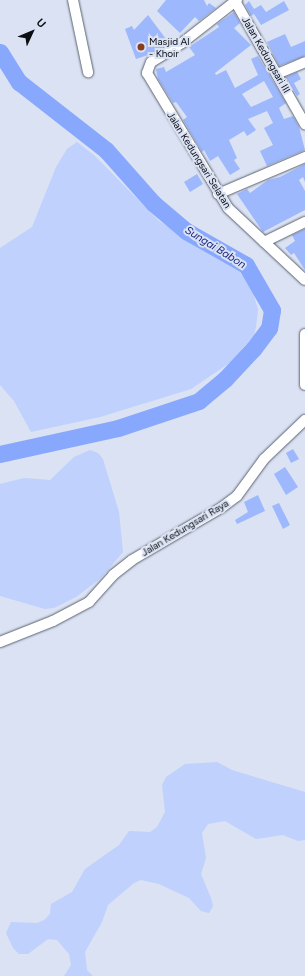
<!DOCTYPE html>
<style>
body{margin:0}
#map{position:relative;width:305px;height:976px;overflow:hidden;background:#dae2f3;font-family:Figtree,sans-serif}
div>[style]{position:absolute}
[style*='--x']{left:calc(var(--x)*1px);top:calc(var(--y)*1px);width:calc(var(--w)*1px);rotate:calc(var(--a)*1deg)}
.green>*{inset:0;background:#bfd1fc}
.river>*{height:17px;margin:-8.5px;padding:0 8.5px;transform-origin:8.5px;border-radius:8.5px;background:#88a8fd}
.building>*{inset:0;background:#9db8fc}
.roads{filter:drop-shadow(0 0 1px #5b6170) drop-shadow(0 0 1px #5b6170)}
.street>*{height:10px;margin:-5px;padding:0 5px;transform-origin:5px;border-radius:5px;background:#fff}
.dots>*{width:11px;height:11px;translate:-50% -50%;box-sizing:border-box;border:2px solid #dae2f3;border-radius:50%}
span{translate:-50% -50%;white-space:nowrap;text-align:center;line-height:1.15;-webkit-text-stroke:4px #dae2f3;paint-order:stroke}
.poi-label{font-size:10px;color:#0b0e13}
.left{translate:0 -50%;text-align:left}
.street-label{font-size:10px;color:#0b0e13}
.water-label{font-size:11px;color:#0d1c7a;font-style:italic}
.north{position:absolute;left:12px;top:12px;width:40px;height:40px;-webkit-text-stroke:3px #dae2f3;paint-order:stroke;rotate:46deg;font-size:11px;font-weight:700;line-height:16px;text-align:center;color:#0b0e13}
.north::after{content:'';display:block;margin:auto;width:14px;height:18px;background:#0b0e13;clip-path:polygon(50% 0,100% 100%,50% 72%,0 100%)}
</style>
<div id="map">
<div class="green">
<div style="clip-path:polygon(77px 142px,95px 156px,159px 221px,238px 269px,253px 293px,258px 309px,256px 327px,254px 335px,231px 362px,191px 389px,100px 417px,31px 432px,14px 401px,0 385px,0 248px,32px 227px,56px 167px,67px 149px)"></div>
<div style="clip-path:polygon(90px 450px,98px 453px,103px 459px,119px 512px,123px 552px,101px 578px,76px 597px,54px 608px,45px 609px,0 596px,0 484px,24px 478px,50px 480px,74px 457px)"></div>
<div style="clip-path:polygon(217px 762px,232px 770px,305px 792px,305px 840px,298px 841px,283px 835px,256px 839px,225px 821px,208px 824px,202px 833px,206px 858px,201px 874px,211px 898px,213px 906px,209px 913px,201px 911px,189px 898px,159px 884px,141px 880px,134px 883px,108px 905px,102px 922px,85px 952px,87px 970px,93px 976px,64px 976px,71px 965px,69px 954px,57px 940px,48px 939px,28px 954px,19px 954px,13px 948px,6px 933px,11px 922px,37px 923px,44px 920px,50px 914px,51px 904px,72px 892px,85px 869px,119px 845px,129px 831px,150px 832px,157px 827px,165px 812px,162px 785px,166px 777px,185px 764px)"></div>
</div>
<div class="river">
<div style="--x:0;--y:52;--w:36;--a:58"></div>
<div style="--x:19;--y:82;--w:110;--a:38"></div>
<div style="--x:106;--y:150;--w:71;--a:48.4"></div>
<div style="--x:153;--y:203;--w:43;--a:40.3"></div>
<div style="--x:186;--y:231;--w:69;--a:29.5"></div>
<div style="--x:246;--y:265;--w:52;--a:60"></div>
<div style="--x:272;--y:310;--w:18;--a:99"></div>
<div style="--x:269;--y:328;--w:26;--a:127"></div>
<div style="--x:253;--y:349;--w:41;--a:133"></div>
<div style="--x:225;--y:379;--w:34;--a:140"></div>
<div style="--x:199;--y:401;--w:85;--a:161.6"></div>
<div style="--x:118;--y:428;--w:121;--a:167.6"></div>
</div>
<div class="building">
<div style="clip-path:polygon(166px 0,204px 0,207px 6px,209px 3px,216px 8px,199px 21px,195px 17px,180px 33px,157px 11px)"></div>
<div style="clip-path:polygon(249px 1px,254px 9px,261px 5px,266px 12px,284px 1px,289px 10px,261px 25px,254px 14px,251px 16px,245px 5px)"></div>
<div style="clip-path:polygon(evenodd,234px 12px,240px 23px,234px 28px,251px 45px,215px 73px,216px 75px,226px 70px,235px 88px,258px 75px,251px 59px,258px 56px,286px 103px,279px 108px,284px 119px,293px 116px,299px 127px,305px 150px,267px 166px,260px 151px,273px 145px,264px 128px,273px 123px,267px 111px,248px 119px,256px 130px,247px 136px,244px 131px,229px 140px,237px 158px,234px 160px,240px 169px,230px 175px,218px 156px,210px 161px,204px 150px,202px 152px,183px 120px,187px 117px,176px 102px,173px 103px,158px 79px,156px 69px,164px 67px,166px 72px,195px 55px,189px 47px,219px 27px,217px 24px,234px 12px,264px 81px,273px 97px,251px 107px,242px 94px,264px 81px)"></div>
<div style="clip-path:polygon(148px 15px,169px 43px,151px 54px,136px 59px,125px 29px,132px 26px,134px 30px)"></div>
<div style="clip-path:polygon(285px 34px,291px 47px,305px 41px,305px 56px,279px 66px,267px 42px)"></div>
<div style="clip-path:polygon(297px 72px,301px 79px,294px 83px,300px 94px,297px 96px,286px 77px)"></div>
<div style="clip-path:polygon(305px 164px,305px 182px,303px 177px,299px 180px,305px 191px,305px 210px,263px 232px,237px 194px,247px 189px,250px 193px,268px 180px,280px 177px)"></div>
<div style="clip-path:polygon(197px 174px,203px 184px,190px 192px,184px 182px)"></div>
<div style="clip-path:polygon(305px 229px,305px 270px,294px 253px,291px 255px,285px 248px,295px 241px,292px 235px)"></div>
<div style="clip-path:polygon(293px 449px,299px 459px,291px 463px,286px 453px)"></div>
<div style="clip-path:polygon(285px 467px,298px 487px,286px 495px,274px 474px)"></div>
<div style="clip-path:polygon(258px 495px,265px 511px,237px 524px,235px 520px,248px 512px,244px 502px)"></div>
<div style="clip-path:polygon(279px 503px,290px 525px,283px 529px,272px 506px)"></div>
</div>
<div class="roads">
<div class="street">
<div style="--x:73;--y:0;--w:74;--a:78.2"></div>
<div style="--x:237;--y:0;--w:70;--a:142"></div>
<div style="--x:182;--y:43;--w:36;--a:148"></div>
<div style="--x:151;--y:62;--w:12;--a:110"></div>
<div style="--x:147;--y:73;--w:157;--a:59"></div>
<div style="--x:228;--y:208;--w:105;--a:43.1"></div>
<div style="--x:235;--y:1;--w:142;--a:60.4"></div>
<div style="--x:277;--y:74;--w:30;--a:-23"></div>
<div style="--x:218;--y:194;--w:95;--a:-23"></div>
<div style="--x:264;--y:242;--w:46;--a:-26"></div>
<div style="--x:305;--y:334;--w:51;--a:90"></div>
<div style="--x:0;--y:642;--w:57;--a:-21.6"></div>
<div style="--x:53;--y:621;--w:41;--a:-27.8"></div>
<div style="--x:89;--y:602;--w:36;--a:-48"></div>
<div style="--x:113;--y:575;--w:24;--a:-38"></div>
<div style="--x:132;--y:560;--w:103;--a:-30.3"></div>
<div style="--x:221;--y:508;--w:20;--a:-37"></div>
<div style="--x:237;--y:496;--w:46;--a:-53.9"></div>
<div style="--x:264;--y:459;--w:57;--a:-43.6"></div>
</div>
</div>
<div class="dots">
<div style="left:141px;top:47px;background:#863d22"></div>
</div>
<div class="poi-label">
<span class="left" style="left:149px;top:47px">Masjid Al<br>- Khoir</span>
</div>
<div class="street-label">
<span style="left:266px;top:55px;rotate:60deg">Jalan Kedungsari III</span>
<span style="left:199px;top:160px;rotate:58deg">Jalan Kedungsari Selatan</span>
<span style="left:185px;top:528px;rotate:-31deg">Jalan Kedungsari Raya</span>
</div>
<div class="water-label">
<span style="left:215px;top:248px;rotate:32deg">Sungai Babon</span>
</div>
<div class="north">U</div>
</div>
